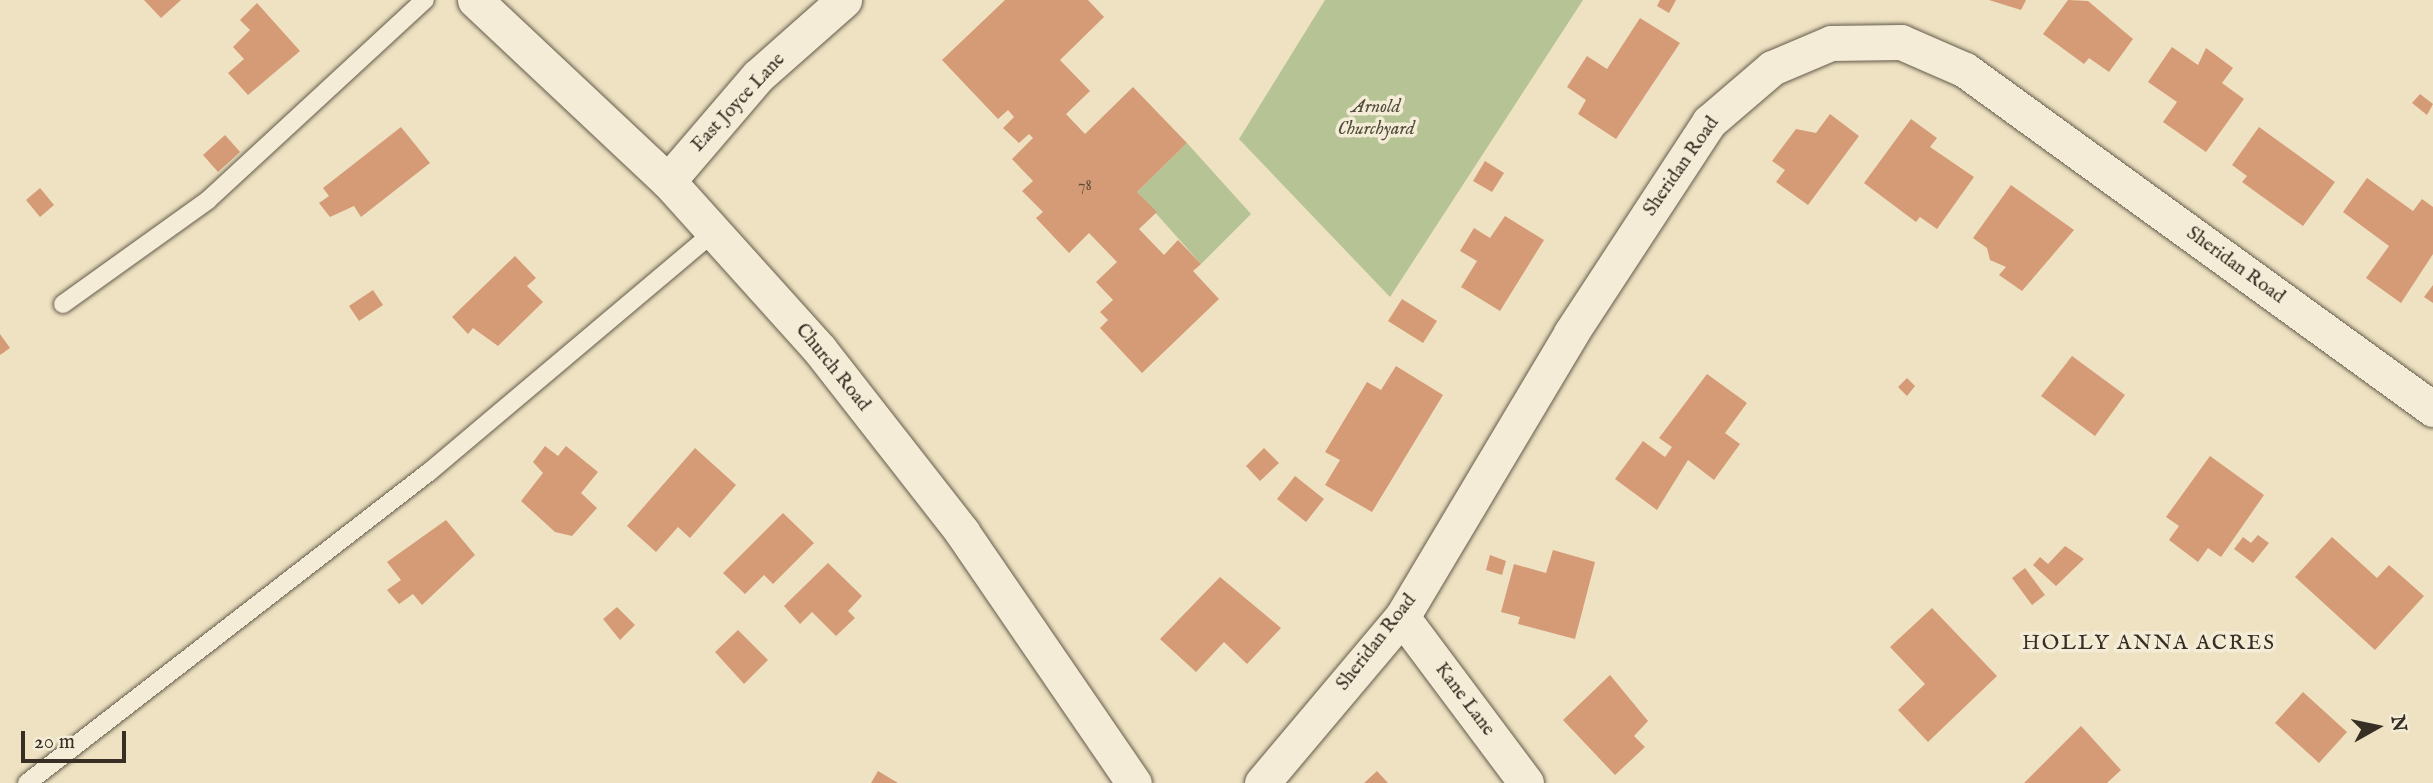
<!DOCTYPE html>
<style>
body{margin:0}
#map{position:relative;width:2433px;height:783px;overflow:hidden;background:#eee2c2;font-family:"IM FELL English",serif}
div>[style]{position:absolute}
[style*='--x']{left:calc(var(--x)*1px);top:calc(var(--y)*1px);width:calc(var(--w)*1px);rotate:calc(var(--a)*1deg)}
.green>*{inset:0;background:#b6c495}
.building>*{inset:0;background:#d59b76}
.roads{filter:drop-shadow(0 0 2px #655c4b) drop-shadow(0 0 2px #655c4b)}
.service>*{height:18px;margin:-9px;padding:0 9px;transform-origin:9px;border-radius:9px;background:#f4ecd7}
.minor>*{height:35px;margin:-17.5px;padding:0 17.5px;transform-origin:17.5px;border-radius:17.5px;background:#f4ecd7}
span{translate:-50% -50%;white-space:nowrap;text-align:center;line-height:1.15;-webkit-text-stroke:7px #f4ecd7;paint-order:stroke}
.number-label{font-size:16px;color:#5e4a38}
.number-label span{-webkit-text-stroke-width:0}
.street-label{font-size:19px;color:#372f23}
.park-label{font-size:19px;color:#504d3a;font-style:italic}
.neighbourhood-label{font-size:21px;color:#372f23;letter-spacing:2px}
.north{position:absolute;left:2342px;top:692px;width:70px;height:70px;-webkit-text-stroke:5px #f4ecd7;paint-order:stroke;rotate:81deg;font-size:19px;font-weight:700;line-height:28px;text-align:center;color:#372f23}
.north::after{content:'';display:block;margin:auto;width:24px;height:32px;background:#372f23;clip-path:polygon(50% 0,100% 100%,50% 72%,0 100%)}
.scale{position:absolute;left:21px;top:731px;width:105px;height:32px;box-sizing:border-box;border:4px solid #372f23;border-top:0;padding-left:9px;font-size:21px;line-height:24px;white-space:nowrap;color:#372f23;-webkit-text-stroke:5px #f4ecd7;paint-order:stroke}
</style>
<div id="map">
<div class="green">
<div style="clip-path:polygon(1325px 0,1583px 0,1390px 297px,1239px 139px)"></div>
<div style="clip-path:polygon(1187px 143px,1251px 214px,1201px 264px,1137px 192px)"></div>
</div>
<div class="building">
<div style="clip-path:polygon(144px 0,181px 0,161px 18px)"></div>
<div style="clip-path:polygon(1005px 0,1088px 0,1104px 17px,1060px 60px,1090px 91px,1066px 114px,1085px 134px,1133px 87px,1187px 143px,1137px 192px,1157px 212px,1139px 229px,1164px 255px,1178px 240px,1201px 264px,1193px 271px,1219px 299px,1142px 373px,1100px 328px,1108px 320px,1100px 312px,1113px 300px,1096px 282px,1117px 262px,1089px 233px,1069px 253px,1036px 218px,1043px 212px,1022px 191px,1033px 181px,1012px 159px,1033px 138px,1029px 134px,1019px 143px,1003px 128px,1014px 117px,1008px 110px,998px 119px,942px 60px)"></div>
<div style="clip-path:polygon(1660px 0,1676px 0,1669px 13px,1657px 6px)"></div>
<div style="clip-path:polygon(1989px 0,2026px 0,2021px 10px)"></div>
<div style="clip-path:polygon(2068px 0,2088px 1px,2133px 39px,2109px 72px,2089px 58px,2084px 64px,2043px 34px)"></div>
<div style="clip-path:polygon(257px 3px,300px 51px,248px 95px,228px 73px,244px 59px,233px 47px,250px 30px,240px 20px)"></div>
<div style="clip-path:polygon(1640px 18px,1680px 43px,1616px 139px,1578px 114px,1586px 100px,1567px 87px,1587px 56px,1607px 69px)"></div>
<div style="clip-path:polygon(2172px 47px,2198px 65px,2206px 48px,2233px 68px,2222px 83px,2244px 99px,2206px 152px,2163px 122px,2177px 102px,2148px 82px)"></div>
<div style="clip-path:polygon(2420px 94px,2433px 104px,2427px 115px,2412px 103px)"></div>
<div style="clip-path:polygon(1830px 114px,1859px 136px,1808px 205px,1776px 182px,1785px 170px,1772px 161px,1796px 129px,1816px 133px)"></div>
<div style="clip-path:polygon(1911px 119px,1937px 138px,1930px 147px,1974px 177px,1937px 229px,1920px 217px,1916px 222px,1864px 183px)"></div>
<div style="clip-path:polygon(401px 127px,430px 163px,361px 217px,354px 206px,330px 217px,319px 203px,329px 196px,323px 188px)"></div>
<div style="clip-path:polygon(2259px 127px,2335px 182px,2303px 226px,2242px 182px,2247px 176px,2232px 165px)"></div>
<div style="clip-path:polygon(225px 135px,240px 152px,218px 172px,203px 155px)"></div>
<div style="clip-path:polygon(1485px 161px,1504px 173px,1492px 192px,1473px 181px)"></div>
<div style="clip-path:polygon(2367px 178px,2413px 211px,2422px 199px,2433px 207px,2433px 254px,2401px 303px,2366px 278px,2389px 246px,2343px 212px)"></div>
<div style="clip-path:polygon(2011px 185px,2074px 230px,2022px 291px,1999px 275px,2006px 267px,1990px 260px,1987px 248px,1973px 238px)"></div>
<div style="clip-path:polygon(40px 188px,54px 205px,40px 217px,26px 200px)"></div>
<div style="clip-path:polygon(1505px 216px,1544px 240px,1500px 311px,1461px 287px,1477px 261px,1460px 251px,1474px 228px,1490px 238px)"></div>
<div style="clip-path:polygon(515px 256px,536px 278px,527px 286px,543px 302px,498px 346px,473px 328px,468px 334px,452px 317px)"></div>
<div style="clip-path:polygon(2433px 285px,2433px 303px,2424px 297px)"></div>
<div style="clip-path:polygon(373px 290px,383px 305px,359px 321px,349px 306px)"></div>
<div style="clip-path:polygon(1402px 299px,1437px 321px,1423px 343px,1388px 321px)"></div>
<div style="clip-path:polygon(0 334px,10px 348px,0 355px)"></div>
<div style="clip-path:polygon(2072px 356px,2125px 395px,2095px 436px,2041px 396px)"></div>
<div style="clip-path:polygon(1396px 366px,1443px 395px,1372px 512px,1325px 485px,1340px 460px,1325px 452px,1367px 382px,1381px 390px)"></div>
<div style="clip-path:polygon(1707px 374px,1747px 403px,1725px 433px,1740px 444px,1714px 480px,1688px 460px,1657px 510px,1615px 479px,1643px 441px,1665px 457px,1672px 447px,1659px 438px)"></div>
<div style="clip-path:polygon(1907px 378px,1915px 386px,1907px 396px,1898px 387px)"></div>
<div style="clip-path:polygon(545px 446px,558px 456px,566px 446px,598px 472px,581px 493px,597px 508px,572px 536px,555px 532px,521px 501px,543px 473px,533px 462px)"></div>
<div style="clip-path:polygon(695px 448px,736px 485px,690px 538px,678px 527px,656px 552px,627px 526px)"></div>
<div style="clip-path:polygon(1264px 448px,1279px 463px,1260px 481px,1246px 466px)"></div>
<div style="clip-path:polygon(2210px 456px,2264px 495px,2221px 557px,2208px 548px,2198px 562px,2169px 540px,2179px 526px,2166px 517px)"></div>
<div style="clip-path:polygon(1295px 476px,1324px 499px,1306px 522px,1277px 499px)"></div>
<div style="clip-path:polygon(783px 513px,814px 543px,773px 584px,764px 575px,745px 594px,723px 573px)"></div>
<div style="clip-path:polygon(446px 520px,475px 555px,422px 605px,413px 594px,399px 604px,387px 590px,401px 580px,387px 562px)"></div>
<div style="clip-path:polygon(2258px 535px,2269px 543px,2253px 563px,2234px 549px,2243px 537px,2251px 543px)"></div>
<div style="clip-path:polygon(2332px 537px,2377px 578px,2389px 565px,2424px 596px,2375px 650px,2295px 577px)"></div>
<div style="clip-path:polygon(2065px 546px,2084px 559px,2056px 586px,2033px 565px,2040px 557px,2048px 564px)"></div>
<div style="clip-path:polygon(1553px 550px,1595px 562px,1575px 639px,1518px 624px,1520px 617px,1501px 612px,1514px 564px,1546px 573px)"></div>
<div style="clip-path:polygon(1490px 555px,1506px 561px,1502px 575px,1486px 570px)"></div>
<div style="clip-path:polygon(828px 563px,862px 596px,848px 611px,855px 618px,836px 636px,812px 612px,800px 624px,784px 606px)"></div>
<div style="clip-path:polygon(2025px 568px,2045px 595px,2032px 605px,2012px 578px)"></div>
<div style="clip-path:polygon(1220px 577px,1281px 628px,1247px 664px,1224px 642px,1196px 672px,1160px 639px)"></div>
<div style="clip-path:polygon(617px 607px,635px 625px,620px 640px,603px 619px)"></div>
<div style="clip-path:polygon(1932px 608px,1997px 676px,1928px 742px,1898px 710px,1925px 684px,1890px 647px)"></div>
<div style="clip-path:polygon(738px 630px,768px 660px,744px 684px,715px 652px)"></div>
<div style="clip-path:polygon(1610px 675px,1648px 721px,1634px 736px,1645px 747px,1615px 775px,1563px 720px)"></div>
<div style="clip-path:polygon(2303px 692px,2347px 732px,2319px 763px,2275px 723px)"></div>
<div style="clip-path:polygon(2081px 726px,2121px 770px,2107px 783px,2024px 783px)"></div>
<div style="clip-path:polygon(878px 771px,898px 783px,871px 783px)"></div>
<div style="clip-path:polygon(1377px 771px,1388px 783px,1364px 783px)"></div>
</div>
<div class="roads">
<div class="service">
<div style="--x:63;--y:304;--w:178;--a:-35.6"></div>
<div style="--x:208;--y:200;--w:295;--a:-42.7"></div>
<div style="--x:27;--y:783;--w:508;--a:-37.73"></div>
<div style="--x:429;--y:472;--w:373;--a:-40.1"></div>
</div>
<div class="minor">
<div style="--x:475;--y:0;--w:265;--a:43.2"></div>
<div style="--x:668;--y:181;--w:227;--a:48"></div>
<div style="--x:820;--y:350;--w:231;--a:52"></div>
<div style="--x:962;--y:532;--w:304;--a:55.6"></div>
<div style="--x:668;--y:181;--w:138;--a:-49.4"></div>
<div style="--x:758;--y:76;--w:115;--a:-41.5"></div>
<div style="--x:1402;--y:617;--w:207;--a:53.2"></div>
<div style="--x:1262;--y:783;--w:217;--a:-49.9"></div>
<div style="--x:1402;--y:617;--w:330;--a:-59.2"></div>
<div style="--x:1571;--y:333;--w:252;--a:-56.8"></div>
<div style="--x:1709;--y:122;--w:83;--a:-40.6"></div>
<div style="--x:1772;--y:68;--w:64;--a:-23"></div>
<div style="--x:1831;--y:43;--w:70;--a:-0.8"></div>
<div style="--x:1901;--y:42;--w:70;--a:23.6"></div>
<div style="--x:1965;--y:70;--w:578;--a:35.92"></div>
</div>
</div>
<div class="number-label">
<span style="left:1085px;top:186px">78</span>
</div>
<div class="street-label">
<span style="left:739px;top:103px;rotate:-47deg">East Joyce Lane</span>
<span style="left:1682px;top:167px;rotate:-55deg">Sheridan Road</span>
<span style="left:2235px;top:266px;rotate:36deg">Sheridan Road</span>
<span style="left:832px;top:368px;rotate:51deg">Church Road</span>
<span style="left:1377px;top:643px;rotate:-52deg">Sheridan Road</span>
<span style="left:1464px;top:700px;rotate:53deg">Kane Lane</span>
</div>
<div class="park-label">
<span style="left:1376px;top:119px">Arnold<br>Churchyard</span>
</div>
<div class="neighbourhood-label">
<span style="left:2149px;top:644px">HOLLY ANNA ACRES</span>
</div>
<div class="north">N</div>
<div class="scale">20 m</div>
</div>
